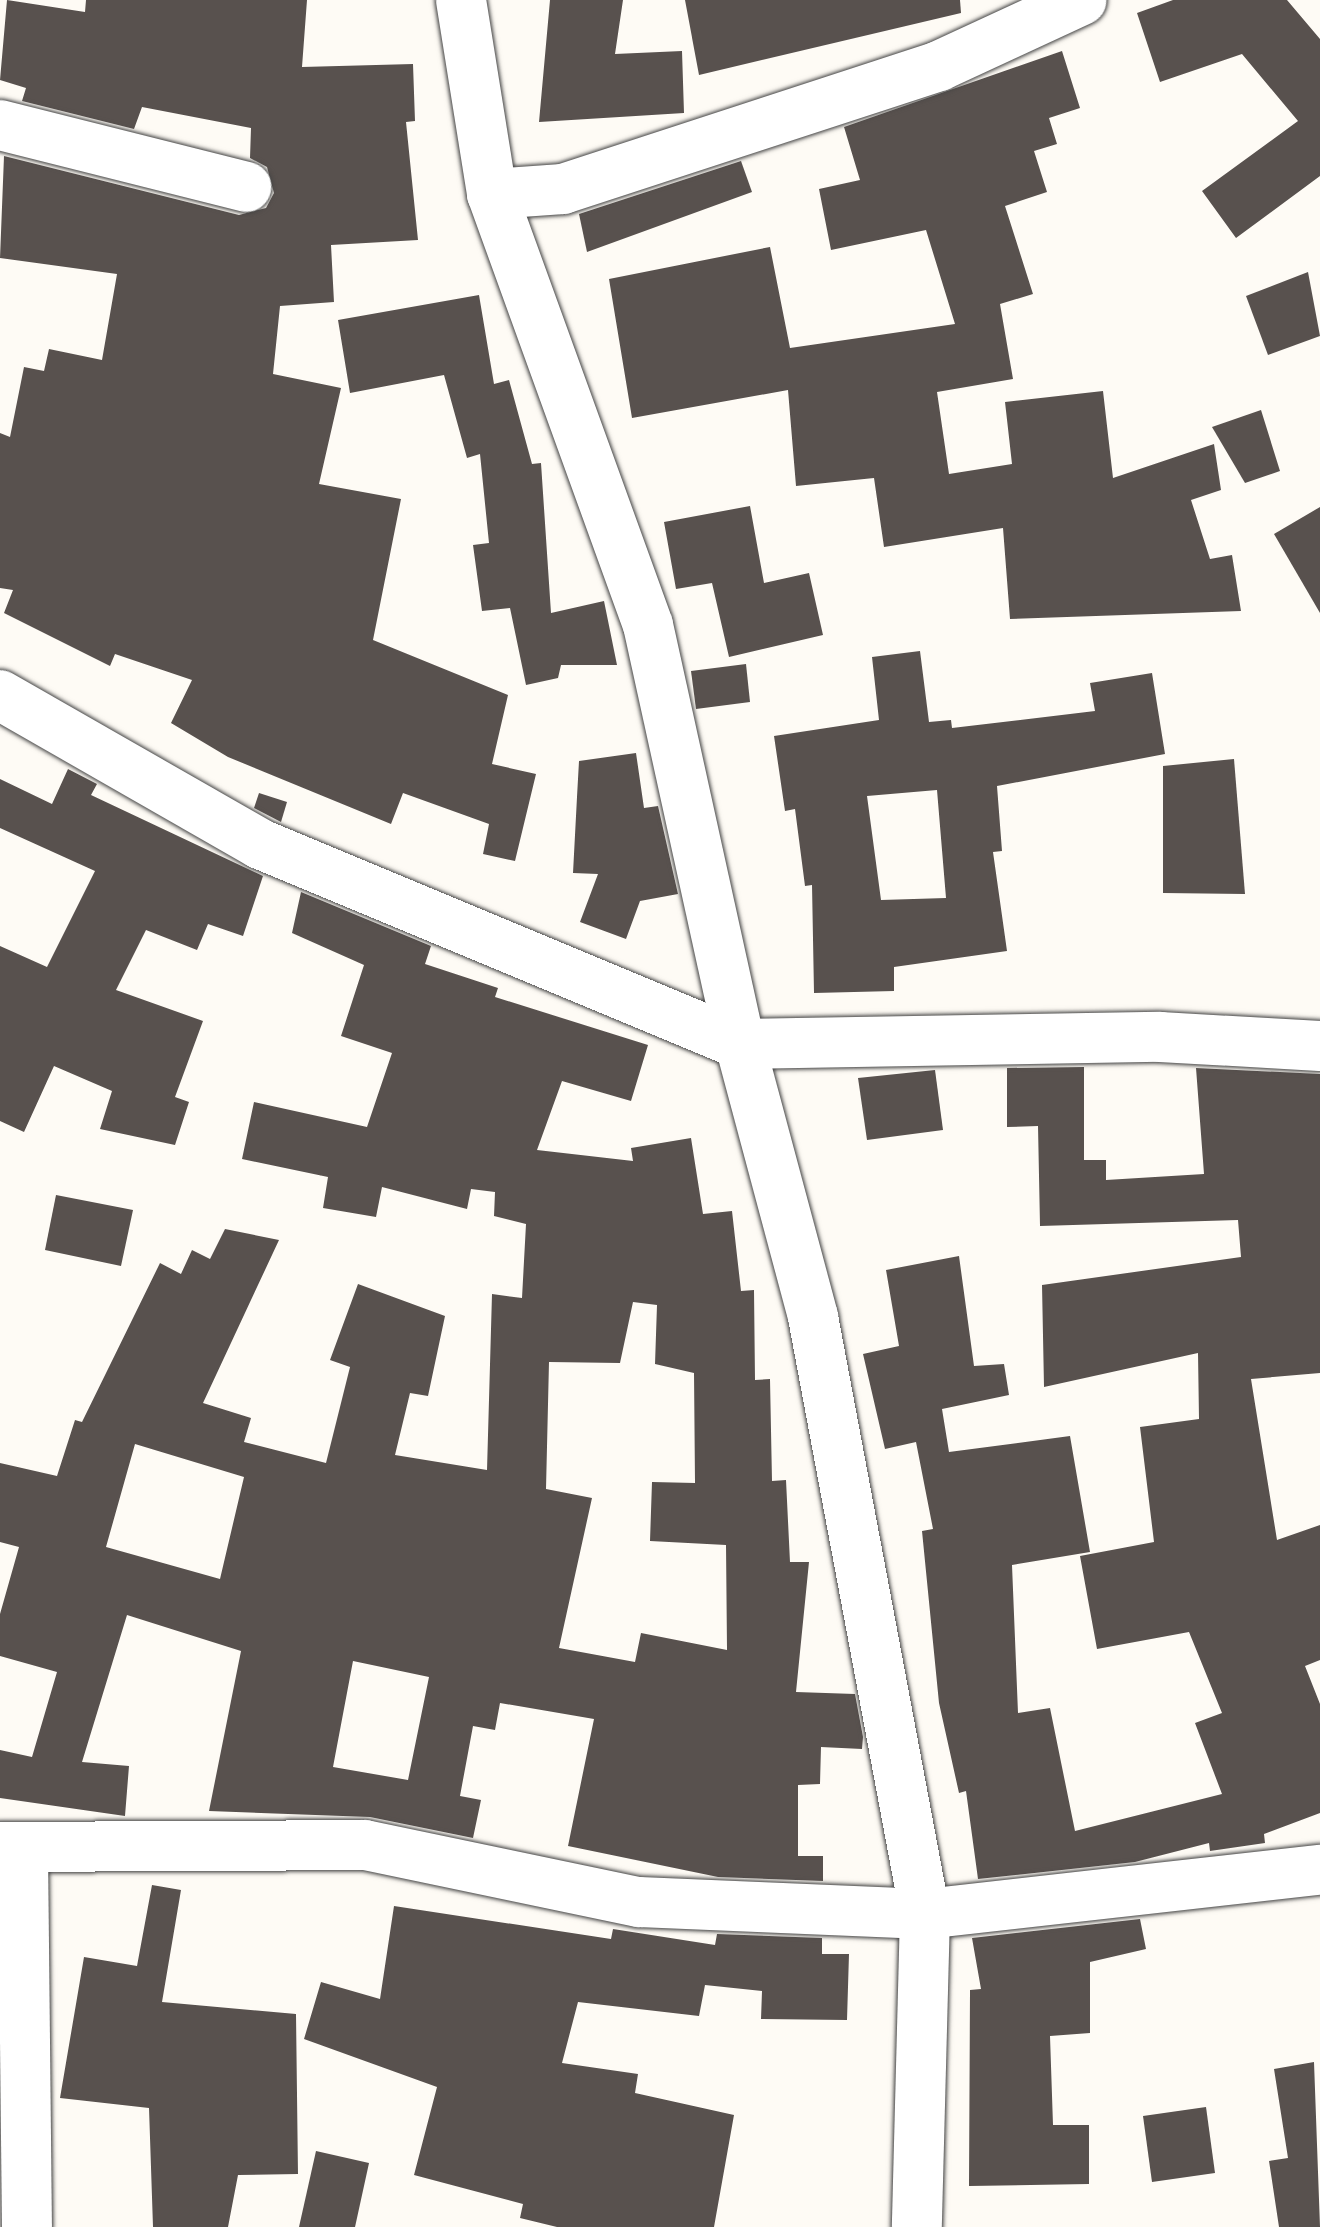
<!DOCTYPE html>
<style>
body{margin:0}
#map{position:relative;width:1320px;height:2227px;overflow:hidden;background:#fefbf5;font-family:"Source Serif 4",serif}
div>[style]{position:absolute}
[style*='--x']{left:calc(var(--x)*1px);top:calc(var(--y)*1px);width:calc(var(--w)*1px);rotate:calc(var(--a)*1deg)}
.building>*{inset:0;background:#58514e}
.roads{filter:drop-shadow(0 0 2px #444) drop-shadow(0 0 2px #444)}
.minor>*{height:50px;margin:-25px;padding:0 25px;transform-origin:25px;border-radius:25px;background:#fff}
span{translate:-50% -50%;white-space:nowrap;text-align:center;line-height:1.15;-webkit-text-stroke:10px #fff;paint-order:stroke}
</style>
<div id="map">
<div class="building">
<div style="clip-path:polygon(7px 0,85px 12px,86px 0,307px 0,302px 67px,413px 64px,415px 121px,406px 122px,418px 240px,331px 245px,334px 302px,280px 306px,273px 374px,341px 388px,319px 484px,401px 499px,373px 640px,508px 695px,492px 764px,536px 774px,515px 861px,483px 854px,489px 824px,403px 793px,391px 824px,228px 757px,171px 723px,192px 680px,115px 654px,110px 666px,4px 613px,13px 590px,0 588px,0 433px,10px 437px,24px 367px,44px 371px,49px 349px,102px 360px,117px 274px,0 258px,4px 156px,239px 215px,266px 208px,274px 193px,267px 167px,250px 158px,251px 128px,142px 107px,134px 129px,22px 101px,26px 88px,0 80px)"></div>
<div style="clip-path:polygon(550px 0,623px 0,615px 54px,682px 51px,684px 113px,539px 122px)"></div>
<div style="clip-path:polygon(685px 0,960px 0,961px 13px,699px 75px)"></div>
<div style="clip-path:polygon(1173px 0,1287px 0,1320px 39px,1320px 176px,1236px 238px,1202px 191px,1298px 121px,1242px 54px,1160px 82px,1137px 13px)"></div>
<div style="clip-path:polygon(1062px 51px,1080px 108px,1049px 118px,1057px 144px,1034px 151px,1047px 192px,1005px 206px,1033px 294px,1000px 304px,1013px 379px,937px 392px,949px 474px,1012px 464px,1005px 402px,1103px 391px,1113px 478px,1214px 444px,1221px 490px,1191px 500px,1210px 559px,1232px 555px,1241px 611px,1010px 619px,1003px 528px,884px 547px,874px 478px,796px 486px,788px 390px,632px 418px,609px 279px,770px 247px,790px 348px,955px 324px,926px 230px,831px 250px,819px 189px,860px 180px,844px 127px)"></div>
<div style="clip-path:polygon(741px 161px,752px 192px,587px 252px,579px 214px)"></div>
<div style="clip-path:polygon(1308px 272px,1320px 336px,1268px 355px,1246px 296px)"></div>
<div style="clip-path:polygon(479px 295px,494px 384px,509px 380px,532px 464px,541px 463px,551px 613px,604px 601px,617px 665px,561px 665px,558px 678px,526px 685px,510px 608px,482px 611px,473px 545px,489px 543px,480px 454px,467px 458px,444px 375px,350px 393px,338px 320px)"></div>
<div style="clip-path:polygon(1261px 410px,1280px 471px,1245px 483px,1212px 427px)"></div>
<div style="clip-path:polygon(750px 506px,764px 583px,809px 573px,823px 635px,729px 657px,712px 583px,676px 589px,664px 522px)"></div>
<div style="clip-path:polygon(1320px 507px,1320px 613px,1274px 534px)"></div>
<div style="clip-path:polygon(evenodd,920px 651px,929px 722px,951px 720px,952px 728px,1095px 711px,1090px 683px,1152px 673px,1165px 754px,997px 786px,1002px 851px,993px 852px,1007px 951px,894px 967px,894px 991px,814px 993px,812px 885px,805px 886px,795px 809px,785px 811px,774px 736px,879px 720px,872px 657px,920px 651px,937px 790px,946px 898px,881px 900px,867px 796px,937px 790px)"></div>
<div style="clip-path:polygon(746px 664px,750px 702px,696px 709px,691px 671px)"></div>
<div style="clip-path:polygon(636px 753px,644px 808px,658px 806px,678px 894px,640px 901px,626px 939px,580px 922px,598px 874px,573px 873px,577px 797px,579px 761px)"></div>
<div style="clip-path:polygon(1234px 759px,1245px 894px,1163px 893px,1163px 766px)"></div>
<div style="clip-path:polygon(68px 769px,97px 784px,91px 795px,263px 876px,243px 936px,208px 924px,197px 950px,146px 930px,116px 990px,203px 1021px,175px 1097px,189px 1102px,175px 1145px,100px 1129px,112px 1091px,54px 1066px,24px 1132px,0 1121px,0 946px,47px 967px,95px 871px,0 828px,0 779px,52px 804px)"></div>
<div style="clip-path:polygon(259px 793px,287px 802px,281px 822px,254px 808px)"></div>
<div style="clip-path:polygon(evenodd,301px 892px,431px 946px,425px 964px,498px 988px,495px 997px,648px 1045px,631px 1101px,562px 1081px,537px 1150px,633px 1161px,631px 1148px,691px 1138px,703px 1214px,732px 1211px,741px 1291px,754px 1290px,755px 1380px,770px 1379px,772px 1481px,786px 1480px,790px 1562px,809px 1562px,796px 1692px,855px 1694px,863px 1737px,862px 1749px,821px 1747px,820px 1784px,798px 1785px,798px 1856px,823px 1856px,823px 1881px,718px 1877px,568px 1846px,594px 1719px,500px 1703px,495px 1730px,473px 1726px,460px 1796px,481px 1800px,473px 1838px,370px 1817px,209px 1811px,241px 1651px,127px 1615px,82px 1762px,129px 1766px,125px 1816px,0 1798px,0 1750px,32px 1757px,57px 1672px,0 1656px,0 1614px,19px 1547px,0 1542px,0 1463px,57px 1476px,75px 1420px,82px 1422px,160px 1263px,181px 1274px,192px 1250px,210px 1259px,225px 1229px,279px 1240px,203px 1403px,251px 1418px,244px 1442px,326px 1463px,350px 1367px,330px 1360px,358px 1284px,445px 1316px,428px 1396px,410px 1393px,395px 1455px,487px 1470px,492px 1294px,522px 1298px,526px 1224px,494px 1216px,495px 1192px,471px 1189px,467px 1209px,382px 1187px,376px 1217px,323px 1208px,328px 1177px,242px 1159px,254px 1102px,367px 1127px,392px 1053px,341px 1036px,364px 965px,292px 933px,301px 892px,633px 1302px,657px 1305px,655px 1364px,694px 1373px,695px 1483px,652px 1482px,650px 1541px,726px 1545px,727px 1650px,641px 1633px,635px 1662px,559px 1648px,592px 1498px,546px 1489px,549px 1362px,620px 1363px,633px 1302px,301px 892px,135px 1444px,244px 1477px,220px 1579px,106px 1547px,135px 1444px,301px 892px,353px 1661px,429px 1677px,408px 1780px,333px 1767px,353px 1661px)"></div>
<div style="clip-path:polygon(1084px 1067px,1084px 1160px,1106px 1160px,1106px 1180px,1204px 1174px,1196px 1068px,1320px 1074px,1320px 1373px,1251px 1379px,1277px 1540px,1320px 1525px,1320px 1660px,1305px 1666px,1320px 1704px,1320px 1813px,1264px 1834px,1265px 1843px,1210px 1851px,1209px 1843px,1135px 1862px,978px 1879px,966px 1791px,959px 1793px,939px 1703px,922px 1531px,933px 1529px,916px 1442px,885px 1449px,863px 1354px,899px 1346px,886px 1270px,959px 1256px,974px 1366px,1004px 1364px,1009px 1395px,942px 1409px,949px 1452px,1070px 1436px,1090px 1552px,1012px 1565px,1018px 1713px,1050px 1708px,1075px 1831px,1222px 1794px,1195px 1723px,1222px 1713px,1189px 1632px,1097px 1649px,1080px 1556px,1154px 1542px,1140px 1427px,1199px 1419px,1198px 1353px,1044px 1387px,1042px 1285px,1241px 1257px,1238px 1220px,1040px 1226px,1038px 1126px,1007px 1127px,1007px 1068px)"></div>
<div style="clip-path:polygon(935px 1070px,943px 1130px,867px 1140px,858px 1078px)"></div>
<div style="clip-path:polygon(56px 1195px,133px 1210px,121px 1266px,45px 1250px)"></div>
<div style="clip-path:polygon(152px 1885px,181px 1890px,162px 2002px,296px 2014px,298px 2174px,238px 2175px,228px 2227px,153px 2227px,149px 2108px,60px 2098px,84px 1957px,137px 1966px)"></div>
<div style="clip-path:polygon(394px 1906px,611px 1939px,613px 1929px,715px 1945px,717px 1934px,822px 1938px,822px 1954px,849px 1954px,847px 2020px,761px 2019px,762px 1991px,705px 1985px,699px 2016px,578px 2002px,562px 2063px,638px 2074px,635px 2093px,734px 2115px,714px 2227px,557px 2227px,520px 2218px,523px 2204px,414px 2175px,437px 2087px,304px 2039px,321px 1982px,380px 1999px)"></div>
<div style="clip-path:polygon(1140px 1919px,1146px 1949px,1090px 1962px,1090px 2033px,1050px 2036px,1053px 2125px,1089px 2125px,1089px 2184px,969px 2186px,970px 1990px,981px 1989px,972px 1938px)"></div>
<div style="clip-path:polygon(1314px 2062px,1320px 2227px,1279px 2227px,1269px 2161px,1288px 2158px,1274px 2069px)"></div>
<div style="clip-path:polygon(1206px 2107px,1215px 2173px,1152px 2182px,1143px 2116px)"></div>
<div style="clip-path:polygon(316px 2151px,369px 2163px,355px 2227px,299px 2227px)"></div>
</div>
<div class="roads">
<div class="minor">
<div style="--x:461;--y:0;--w:196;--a:80.9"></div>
<div style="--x:492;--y:194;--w:458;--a:70.1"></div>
<div style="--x:648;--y:625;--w:429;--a:77.6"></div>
<div style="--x:740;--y:1044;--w:420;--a:-1"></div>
<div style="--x:1160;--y:1037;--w:160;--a:3.2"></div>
<div style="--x:0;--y:125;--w:254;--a:14.1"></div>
<div style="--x:492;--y:194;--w:71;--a:-4"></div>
<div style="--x:563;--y:189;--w:396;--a:-18.1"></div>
<div style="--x:939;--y:66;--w:157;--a:-24.8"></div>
<div style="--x:0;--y:695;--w:300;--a:29.8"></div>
<div style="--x:260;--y:844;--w:520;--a:22.62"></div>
<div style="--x:740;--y:1044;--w:283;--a:75"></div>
<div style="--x:813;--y:1317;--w:607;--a:79.37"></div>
<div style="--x:925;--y:1914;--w:313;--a:91.5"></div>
<div style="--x:0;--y:1847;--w:365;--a:-0.3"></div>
<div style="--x:365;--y:1845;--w:280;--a:11.8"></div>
<div style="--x:639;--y:1902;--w:286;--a:2.4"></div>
<div style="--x:925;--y:1914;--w:397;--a:-6.4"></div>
<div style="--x:23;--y:1850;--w:377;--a:89.4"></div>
</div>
</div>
</div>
